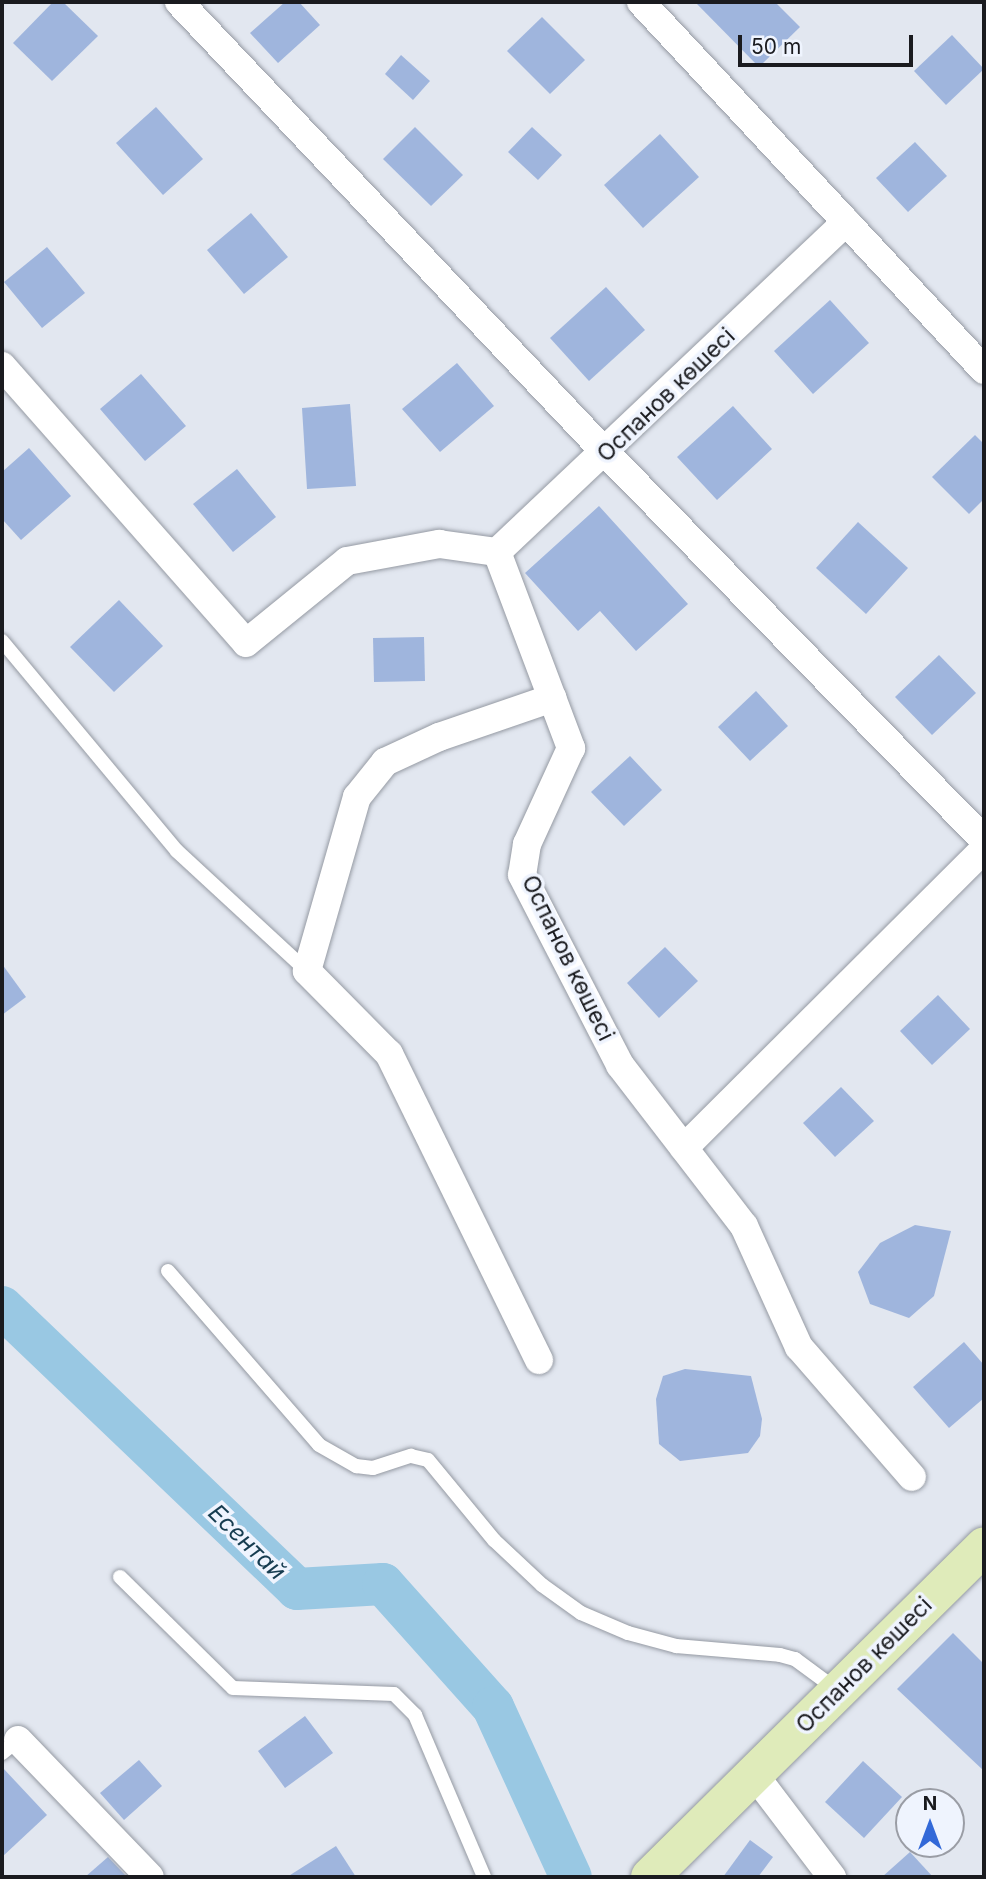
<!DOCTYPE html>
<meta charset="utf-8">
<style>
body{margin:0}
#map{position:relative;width:986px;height:1879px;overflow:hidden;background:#e2e7f0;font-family:Inter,sans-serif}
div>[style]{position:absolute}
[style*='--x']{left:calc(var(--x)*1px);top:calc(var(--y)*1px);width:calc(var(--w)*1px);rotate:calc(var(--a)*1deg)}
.river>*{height:42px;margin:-21px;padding:0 21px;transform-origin:21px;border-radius:21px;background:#99c8e3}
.building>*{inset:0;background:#9fb5dd}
.roads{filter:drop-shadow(0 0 2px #959aa3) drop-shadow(0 0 2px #959aa3)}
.lane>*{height:14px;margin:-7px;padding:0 7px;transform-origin:7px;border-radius:7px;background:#fff}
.street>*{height:28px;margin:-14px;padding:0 14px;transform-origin:14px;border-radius:14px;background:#fff}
.secondary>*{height:38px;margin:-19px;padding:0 19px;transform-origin:19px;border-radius:19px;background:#dfebba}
span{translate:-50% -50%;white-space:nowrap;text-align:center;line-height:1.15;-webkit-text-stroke:7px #eff4fe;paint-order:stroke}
.street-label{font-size:23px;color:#1a1b1f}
.water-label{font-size:24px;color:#163c50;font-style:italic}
.frame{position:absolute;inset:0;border:4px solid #1a1b1f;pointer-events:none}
.north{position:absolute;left:895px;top:1788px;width:70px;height:70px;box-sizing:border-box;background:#eff4fe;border:2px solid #9a9da5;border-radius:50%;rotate:0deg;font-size:19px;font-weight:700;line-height:28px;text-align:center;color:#1a1b1f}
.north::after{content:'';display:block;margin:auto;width:24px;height:32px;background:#3369d8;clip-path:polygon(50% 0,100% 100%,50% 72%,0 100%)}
.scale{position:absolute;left:738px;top:35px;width:175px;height:32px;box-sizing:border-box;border:4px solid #1a1b1f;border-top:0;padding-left:9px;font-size:21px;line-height:24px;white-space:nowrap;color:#1a1b1f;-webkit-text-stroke:5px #eff4fe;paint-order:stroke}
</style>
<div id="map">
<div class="river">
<div style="--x:2;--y:1307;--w:408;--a:43.7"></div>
<div style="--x:297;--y:1589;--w:86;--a:-3.3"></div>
<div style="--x:383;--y:1584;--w:165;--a:48.2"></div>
<div style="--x:493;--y:1707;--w:187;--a:65.4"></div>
</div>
<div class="building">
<div style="clip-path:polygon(53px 2px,63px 2px,98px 36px,52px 81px,13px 43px)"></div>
<div style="clip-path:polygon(285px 2px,299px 2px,320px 25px,278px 63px,250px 33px)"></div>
<div style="clip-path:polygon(695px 2px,775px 2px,800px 27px,759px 67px)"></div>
<div style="clip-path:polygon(542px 17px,585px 60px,550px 94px,507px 51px)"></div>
<div style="clip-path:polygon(952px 35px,984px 69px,946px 105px,914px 71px)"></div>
<div style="clip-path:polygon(401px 55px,430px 81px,413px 100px,385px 74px)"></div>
<div style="clip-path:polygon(156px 107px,203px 159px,163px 195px,116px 143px)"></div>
<div style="clip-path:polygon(415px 127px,463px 175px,431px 206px,383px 159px)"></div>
<div style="clip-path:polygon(532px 127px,562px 155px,538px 180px,508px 152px)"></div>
<div style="clip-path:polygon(660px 134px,699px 177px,643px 228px,604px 185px)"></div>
<div style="clip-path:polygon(915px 142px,947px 176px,908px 212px,876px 178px)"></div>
<div style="clip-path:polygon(251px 213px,288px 257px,244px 294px,207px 250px)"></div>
<div style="clip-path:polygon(47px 247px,85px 293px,42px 328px,4px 282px)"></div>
<div style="clip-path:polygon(606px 287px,645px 330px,589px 381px,550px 338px)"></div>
<div style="clip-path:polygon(830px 300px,869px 343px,813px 394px,774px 351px)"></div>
<div style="clip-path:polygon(457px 363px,494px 406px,440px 452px,402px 409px)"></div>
<div style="clip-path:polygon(141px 374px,186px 426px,145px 461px,100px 409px)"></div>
<div style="clip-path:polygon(350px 404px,356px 486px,307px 489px,302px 408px)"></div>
<div style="clip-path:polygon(733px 406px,772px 449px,717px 500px,677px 457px)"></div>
<div style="clip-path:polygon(975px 435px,984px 444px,984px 499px,969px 514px,932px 477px)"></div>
<div style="clip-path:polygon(29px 448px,71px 496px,21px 540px,2px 519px,2px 472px)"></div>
<div style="clip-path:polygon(237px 469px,276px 517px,233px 552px,193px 504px)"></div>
<div style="clip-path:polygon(599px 506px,688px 604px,636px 651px,600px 611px,578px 631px,525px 573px)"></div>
<div style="clip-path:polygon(858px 522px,908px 568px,866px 614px,816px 568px)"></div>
<div style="clip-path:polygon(119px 600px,163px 646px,114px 692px,70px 647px)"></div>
<div style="clip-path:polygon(424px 637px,425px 681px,374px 682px,373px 638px)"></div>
<div style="clip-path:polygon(939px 655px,976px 693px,932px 735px,895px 697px)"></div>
<div style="clip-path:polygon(756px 691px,788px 726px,750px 761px,718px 727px)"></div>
<div style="clip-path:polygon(630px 756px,662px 790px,624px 826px,591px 792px)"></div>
<div style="clip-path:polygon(665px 947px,698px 981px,659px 1018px,627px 983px)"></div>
<div style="clip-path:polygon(2px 964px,26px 997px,2px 1015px)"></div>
<div style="clip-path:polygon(938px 995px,970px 1029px,932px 1065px,900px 1031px)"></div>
<div style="clip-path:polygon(841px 1087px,874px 1121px,835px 1157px,803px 1123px)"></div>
<div style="clip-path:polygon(915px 1225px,951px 1231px,934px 1296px,909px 1318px,870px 1304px,858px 1272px,880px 1243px)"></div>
<div style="clip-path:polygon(964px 1342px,984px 1365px,984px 1398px,949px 1428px,913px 1387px)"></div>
<div style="clip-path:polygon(685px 1369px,751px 1376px,762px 1419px,760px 1436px,748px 1453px,680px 1461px,659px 1444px,656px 1399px,663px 1376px)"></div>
<div style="clip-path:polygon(953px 1633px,984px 1664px,984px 1771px,897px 1689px)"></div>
<div style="clip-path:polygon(305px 1716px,333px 1753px,285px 1788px,258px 1751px)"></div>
<div style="clip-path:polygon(139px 1760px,162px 1786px,124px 1820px,100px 1793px)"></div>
<div style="clip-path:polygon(863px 1761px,902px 1797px,864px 1838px,825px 1802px)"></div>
<div style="clip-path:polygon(2px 1767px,47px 1815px,2px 1857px)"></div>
<div style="clip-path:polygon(750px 1840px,773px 1857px,758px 1877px,723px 1877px)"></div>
<div style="clip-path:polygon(336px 1846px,356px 1877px,287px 1877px)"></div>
<div style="clip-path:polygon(910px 1852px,933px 1877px,882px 1877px)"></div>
<div style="clip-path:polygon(108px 1857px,127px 1877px,85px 1877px)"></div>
</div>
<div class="roads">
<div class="lane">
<div style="--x:2;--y:641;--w:273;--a:50.2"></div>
<div style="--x:177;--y:851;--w:177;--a:42.7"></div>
<div style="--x:168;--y:1271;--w:230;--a:49"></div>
<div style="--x:319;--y:1445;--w:43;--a:29.6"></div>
<div style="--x:356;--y:1466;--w:17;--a:7"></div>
<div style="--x:373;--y:1468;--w:40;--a:-18"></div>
<div style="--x:411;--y:1456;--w:17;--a:13"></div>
<div style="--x:428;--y:1460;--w:104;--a:50.5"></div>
<div style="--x:494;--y:1540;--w:66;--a:43.2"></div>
<div style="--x:542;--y:1585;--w:48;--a:35.7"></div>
<div style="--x:581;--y:1613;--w:51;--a:23.1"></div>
<div style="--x:628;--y:1633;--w:50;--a:15.2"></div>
<div style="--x:676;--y:1646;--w:104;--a:4.9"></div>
<div style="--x:780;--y:1655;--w:16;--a:15"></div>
<div style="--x:795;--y:1659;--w:52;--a:36.4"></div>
<div style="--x:120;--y:1577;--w:158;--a:44.5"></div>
<div style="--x:233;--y:1688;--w:161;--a:2.1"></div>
<div style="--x:394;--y:1694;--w:30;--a:45"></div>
<div style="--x:415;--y:1715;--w:176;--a:66.9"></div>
<div style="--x:2;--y:1753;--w:21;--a:-39"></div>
</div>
<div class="street">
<div style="--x:179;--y:2;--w:621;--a:46.57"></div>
<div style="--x:606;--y:453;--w:541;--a:45.67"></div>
<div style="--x:641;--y:2;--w:503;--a:47.01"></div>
<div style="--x:846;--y:222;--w:480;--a:136.6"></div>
<div style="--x:497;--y:552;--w:210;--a:69.3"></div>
<div style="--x:571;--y:748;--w:106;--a:114.6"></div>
<div style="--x:527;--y:844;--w:31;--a:99"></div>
<div style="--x:522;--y:875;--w:214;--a:62.7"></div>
<div style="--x:620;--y:1065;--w:203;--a:52.4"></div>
<div style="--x:744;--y:1226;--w:133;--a:65.6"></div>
<div style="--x:799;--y:1347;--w:172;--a:49"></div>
<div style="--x:2;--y:366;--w:369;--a:48.6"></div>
<div style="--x:246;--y:643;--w:130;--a:-39.1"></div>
<div style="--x:347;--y:561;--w:94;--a:-10.5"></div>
<div style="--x:439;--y:544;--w:59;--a:7.9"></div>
<div style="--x:684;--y:1148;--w:424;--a:-44.9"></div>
<div style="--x:539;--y:1360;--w:341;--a:-116.1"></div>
<div style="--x:389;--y:1054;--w:117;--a:-134.7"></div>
<div style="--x:307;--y:971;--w:181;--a:-74"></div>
<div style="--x:357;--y:797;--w:45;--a:-51.3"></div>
<div style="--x:385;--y:762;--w:60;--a:-24.8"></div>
<div style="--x:439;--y:737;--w:120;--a:-19"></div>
<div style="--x:18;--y:1740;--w:190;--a:46.1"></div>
<div style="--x:753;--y:1773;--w:131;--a:52.8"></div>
</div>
<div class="secondary">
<div style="--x:650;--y:1877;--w:470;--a:-44.7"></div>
</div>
</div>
<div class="street-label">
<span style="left:666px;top:395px;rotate:-44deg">Оспанов көшесі</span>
<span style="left:568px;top:958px;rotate:64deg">Оспанов көшесі</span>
<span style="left:864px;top:1665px;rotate:-45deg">Оспанов көшесі</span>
</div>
<div class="water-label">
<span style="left:247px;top:1542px;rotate:44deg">Есентай</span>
</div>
<div class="frame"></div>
<div class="north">N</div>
<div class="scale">50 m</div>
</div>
